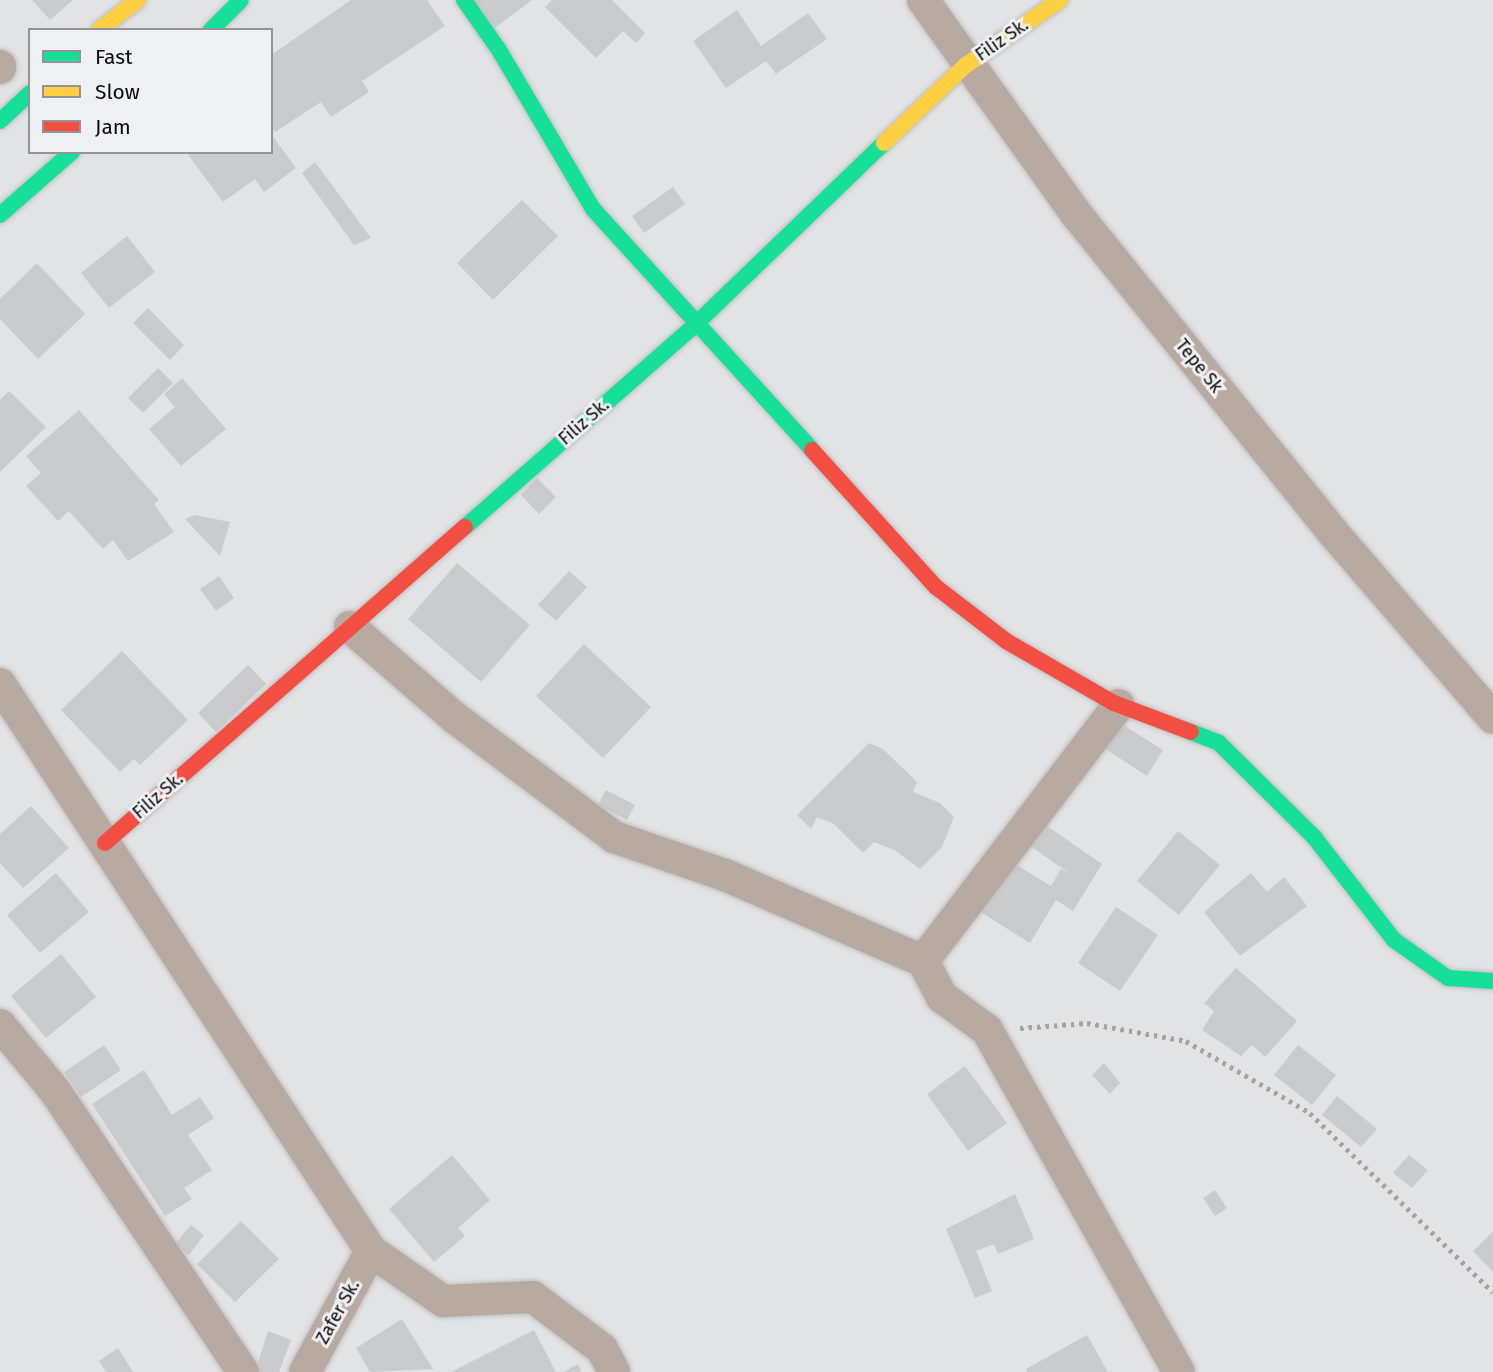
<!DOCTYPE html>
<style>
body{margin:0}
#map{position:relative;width:1493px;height:1372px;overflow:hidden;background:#e2e3e5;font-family:"Fira Sans",sans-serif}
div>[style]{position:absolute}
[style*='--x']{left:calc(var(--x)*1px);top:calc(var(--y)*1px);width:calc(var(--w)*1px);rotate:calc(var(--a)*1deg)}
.building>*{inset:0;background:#cacbcc}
.path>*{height:4.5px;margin-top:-2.25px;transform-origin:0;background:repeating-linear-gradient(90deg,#aba29d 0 3.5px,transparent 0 8.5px)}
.roads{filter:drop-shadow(0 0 2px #c0c0c1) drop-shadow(0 0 2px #c0c0c1)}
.street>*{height:32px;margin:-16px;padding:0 16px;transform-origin:16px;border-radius:16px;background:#b8aaa0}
.fast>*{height:16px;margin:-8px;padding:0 8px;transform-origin:8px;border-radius:8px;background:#16e098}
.slow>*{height:16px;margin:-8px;padding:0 8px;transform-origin:8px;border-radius:8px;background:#ffcf43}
.jam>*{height:16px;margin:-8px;padding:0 8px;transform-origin:8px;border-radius:8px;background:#f24e42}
span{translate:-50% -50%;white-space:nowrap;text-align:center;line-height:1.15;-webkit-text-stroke:6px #eff0f3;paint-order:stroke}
.street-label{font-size:18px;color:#0b0b0c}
.legend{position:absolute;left:28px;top:28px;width:245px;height:126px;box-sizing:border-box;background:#eff0f3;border:2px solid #949497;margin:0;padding:9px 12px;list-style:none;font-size:21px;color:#0b0b0c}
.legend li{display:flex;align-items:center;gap:14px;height:35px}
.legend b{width:35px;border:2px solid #949497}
</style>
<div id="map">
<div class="building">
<div style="clip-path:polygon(32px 0,73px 0,50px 20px)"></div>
<div style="clip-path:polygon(351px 0,427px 0,445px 26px,362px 81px,369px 92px,331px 117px,321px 102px,275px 132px,271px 126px,271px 55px)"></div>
<div style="clip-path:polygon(469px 0,532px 0,492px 30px)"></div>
<div style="clip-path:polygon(552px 0,612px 0,645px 33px,636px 43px,623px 31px,596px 58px,545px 7px)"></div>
<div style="clip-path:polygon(737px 10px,761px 46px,808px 13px,827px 39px,776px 74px,766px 61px,726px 88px,693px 41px)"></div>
<div style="clip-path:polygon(271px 134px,296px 168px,264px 192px,255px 179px,223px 202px,186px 152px,271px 152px)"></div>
<div style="clip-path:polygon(315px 162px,371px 238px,354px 245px,302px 173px)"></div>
<div style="clip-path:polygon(673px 187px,685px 204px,644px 233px,632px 216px)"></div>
<div style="clip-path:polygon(522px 200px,558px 236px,493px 300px,457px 263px)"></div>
<div style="clip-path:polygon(127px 236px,155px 272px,109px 308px,81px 273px)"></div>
<div style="clip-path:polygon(37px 263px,85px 314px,38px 359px,0 319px,0 299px)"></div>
<div style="clip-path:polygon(148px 308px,184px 345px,170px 360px,133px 323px)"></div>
<div style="clip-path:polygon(158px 368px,173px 383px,143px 413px,128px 398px)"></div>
<div style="clip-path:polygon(182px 378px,226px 429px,181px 466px,149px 429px,175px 407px,164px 394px)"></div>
<div style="clip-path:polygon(9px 391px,46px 427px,0 472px,0 400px)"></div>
<div style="clip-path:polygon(79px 410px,159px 500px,154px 504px,174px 532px,128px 561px,113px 540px,103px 549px,69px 511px,58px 521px,26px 486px,41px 473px,26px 456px)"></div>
<div style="clip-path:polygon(537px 478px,556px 497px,539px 514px,521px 495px)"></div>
<div style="clip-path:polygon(195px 515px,230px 522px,220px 556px,185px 519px)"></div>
<div style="clip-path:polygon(457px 563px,530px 625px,481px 682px,408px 619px)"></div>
<div style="clip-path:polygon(569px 571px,587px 587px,556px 621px,538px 605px)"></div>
<div style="clip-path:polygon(219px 576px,234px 598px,216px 611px,200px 589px)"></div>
<div style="clip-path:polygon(584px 644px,651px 707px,603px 758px,536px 696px)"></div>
<div style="clip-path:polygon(122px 651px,188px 720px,140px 765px,134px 759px,120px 772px,61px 710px)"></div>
<div style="clip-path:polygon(248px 665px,266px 684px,216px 732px,198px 713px)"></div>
<div style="clip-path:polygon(1117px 721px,1163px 750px,1147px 776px,1101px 746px)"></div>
<div style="clip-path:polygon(869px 743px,883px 749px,917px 782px,913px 792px,940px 803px,954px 817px,942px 847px,920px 869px,896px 851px,874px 842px,863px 853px,834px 824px,817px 817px,811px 829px,797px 815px)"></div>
<div style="clip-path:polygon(606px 790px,635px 805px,627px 820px,598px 805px)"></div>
<div style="clip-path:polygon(31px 806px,69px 848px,23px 888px,0 863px,0 834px)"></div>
<div style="clip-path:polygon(1037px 819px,1102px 864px,1073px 911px,1056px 900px,1030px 943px,979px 911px,1010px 861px,1051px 886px,1061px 869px,1069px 873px,1023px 841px)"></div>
<div style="clip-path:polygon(1178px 831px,1220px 865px,1179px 915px,1137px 881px)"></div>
<div style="clip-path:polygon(56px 873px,89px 912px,40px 953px,7px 915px)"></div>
<div style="clip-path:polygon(1251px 873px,1267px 892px,1284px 877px,1307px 906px,1240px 956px,1204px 912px)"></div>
<div style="clip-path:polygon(1116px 907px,1158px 935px,1120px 991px,1078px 963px)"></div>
<div style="clip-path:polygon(61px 954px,96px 997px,46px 1038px,11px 996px)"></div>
<div style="clip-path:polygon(1236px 968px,1297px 1021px,1265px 1057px,1252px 1045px,1241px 1056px,1202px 1030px,1214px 1011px,1204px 1003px)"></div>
<div style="clip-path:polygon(104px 1045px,121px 1070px,81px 1097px,64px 1072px)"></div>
<div style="clip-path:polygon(1298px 1045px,1336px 1075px,1312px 1105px,1274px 1075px)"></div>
<div style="clip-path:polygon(1104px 1063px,1120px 1083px,1110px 1094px,1092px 1075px)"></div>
<div style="clip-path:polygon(965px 1066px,1007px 1123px,968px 1151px,927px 1094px)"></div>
<div style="clip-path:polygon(144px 1070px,172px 1115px,200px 1097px,214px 1118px,188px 1135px,212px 1170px,184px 1188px,192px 1199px,165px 1216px,92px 1104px)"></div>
<div style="clip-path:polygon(1337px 1096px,1377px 1129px,1361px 1147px,1322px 1115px)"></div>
<div style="clip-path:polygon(452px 1155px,490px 1200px,458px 1228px,465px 1236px,434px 1262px,389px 1209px)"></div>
<div style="clip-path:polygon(1409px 1155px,1428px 1170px,1412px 1188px,1393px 1173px)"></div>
<div style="clip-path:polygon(1215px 1190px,1227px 1208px,1215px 1216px,1203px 1198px)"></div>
<div style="clip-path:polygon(1015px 1194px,1034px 1239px,998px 1254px,994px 1244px,976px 1251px,992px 1291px,975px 1298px,946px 1229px)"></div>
<div style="clip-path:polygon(241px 1221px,279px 1259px,235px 1302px,197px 1264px)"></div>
<div style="clip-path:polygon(191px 1225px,204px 1235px,189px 1255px,175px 1244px)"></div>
<div style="clip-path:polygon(1493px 1232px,1493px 1272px,1473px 1251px)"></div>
<div style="clip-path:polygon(402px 1319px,433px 1369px,370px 1372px,356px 1348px)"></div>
<div style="clip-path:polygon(534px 1330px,556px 1372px,451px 1372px)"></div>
<div style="clip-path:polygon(268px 1331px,291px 1340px,279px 1372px,255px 1372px)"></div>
<div style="clip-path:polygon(1087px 1335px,1108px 1372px,1027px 1372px,1026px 1369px)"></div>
<div style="clip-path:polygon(118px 1348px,133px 1372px,106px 1372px,99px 1361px)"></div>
<div style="clip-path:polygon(578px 1364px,582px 1372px,563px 1372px)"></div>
</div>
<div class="path">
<div style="--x:1020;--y:1028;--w:67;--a:-4.3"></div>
<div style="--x:1087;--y:1023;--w:101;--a:10.3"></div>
<div style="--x:1186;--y:1041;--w:143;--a:30.1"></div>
<div style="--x:1310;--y:1113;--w:256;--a:44.4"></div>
</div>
<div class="roads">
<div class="street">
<div style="--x:923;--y:0;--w:264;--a:54.4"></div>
<div style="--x:1077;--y:215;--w:412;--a:51.1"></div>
<div style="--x:1336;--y:536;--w:240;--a:49.2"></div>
<div style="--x:0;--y:66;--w:2;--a:90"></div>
<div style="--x:350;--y:627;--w:139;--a:40.9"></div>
<div style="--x:455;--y:718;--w:199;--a:36.8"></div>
<div style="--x:614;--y:837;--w:117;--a:18.9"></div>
<div style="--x:725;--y:875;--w:216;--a:23.5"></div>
<div style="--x:923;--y:961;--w:41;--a:62.2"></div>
<div style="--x:942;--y:997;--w:56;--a:36.3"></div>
<div style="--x:987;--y:1030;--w:392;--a:60.7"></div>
<div style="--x:0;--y:684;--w:678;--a:56.8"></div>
<div style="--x:371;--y:1251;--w:88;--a:34.8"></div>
<div style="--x:443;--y:1301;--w:90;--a:-2.5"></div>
<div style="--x:533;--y:1297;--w:86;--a:37"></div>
<div style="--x:602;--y:1349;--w:26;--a:62"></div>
<div style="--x:923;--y:961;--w:322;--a:-52.6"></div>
<div style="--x:0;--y:1025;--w:86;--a:50.2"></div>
<div style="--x:55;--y:1091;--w:338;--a:56.2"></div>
<div style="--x:305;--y:1372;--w:138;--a:-61.4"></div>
</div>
<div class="fast">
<div style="--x:464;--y:0;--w:61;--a:55"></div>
<div style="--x:499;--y:50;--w:185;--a:59.4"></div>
<div style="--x:593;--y:209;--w:326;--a:47.7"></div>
<div style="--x:211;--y:30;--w:42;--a:-45"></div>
<div style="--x:0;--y:121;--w:41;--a:-43"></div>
<div style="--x:0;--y:215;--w:96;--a:-41.2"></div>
<div style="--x:465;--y:527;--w:310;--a:-41.3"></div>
<div style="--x:698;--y:322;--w:258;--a:-43.9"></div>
<div style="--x:1191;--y:732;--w:30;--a:21"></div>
<div style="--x:1219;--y:743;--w:134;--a:44.7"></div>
<div style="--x:1314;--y:837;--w:130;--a:52.2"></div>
<div style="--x:1394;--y:940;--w:66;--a:35.1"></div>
<div style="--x:1448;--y:978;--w:45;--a:3.8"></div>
</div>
<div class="slow">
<div style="--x:99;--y:30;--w:49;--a:-37.6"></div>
<div style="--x:884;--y:143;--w:113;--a:-43.6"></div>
<div style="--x:966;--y:65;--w:114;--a:-34.7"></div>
</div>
<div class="jam">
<div style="--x:812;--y:450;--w:185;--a:47.9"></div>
<div style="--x:936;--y:587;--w:88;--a:37.6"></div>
<div style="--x:1006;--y:641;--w:125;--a:29.9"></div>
<div style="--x:1114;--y:703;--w:82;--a:20.6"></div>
<div style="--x:105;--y:843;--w:479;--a:-41.3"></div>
</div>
</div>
<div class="street-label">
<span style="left:1002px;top:40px;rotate:-35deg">Filiz Sk.</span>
<span style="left:1199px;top:366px;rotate:51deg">Tepe Sk</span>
<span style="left:584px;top:422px;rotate:-41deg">Filiz Sk.</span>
<span style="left:158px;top:796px;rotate:-41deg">Filiz Sk.</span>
<span style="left:338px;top:1312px;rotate:-61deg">Zafer Sk.</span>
</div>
<ul class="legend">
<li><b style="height:9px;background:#16e098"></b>Fast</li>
<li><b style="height:9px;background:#ffcf43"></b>Slow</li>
<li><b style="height:9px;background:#f24e42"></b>Jam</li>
</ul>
</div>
